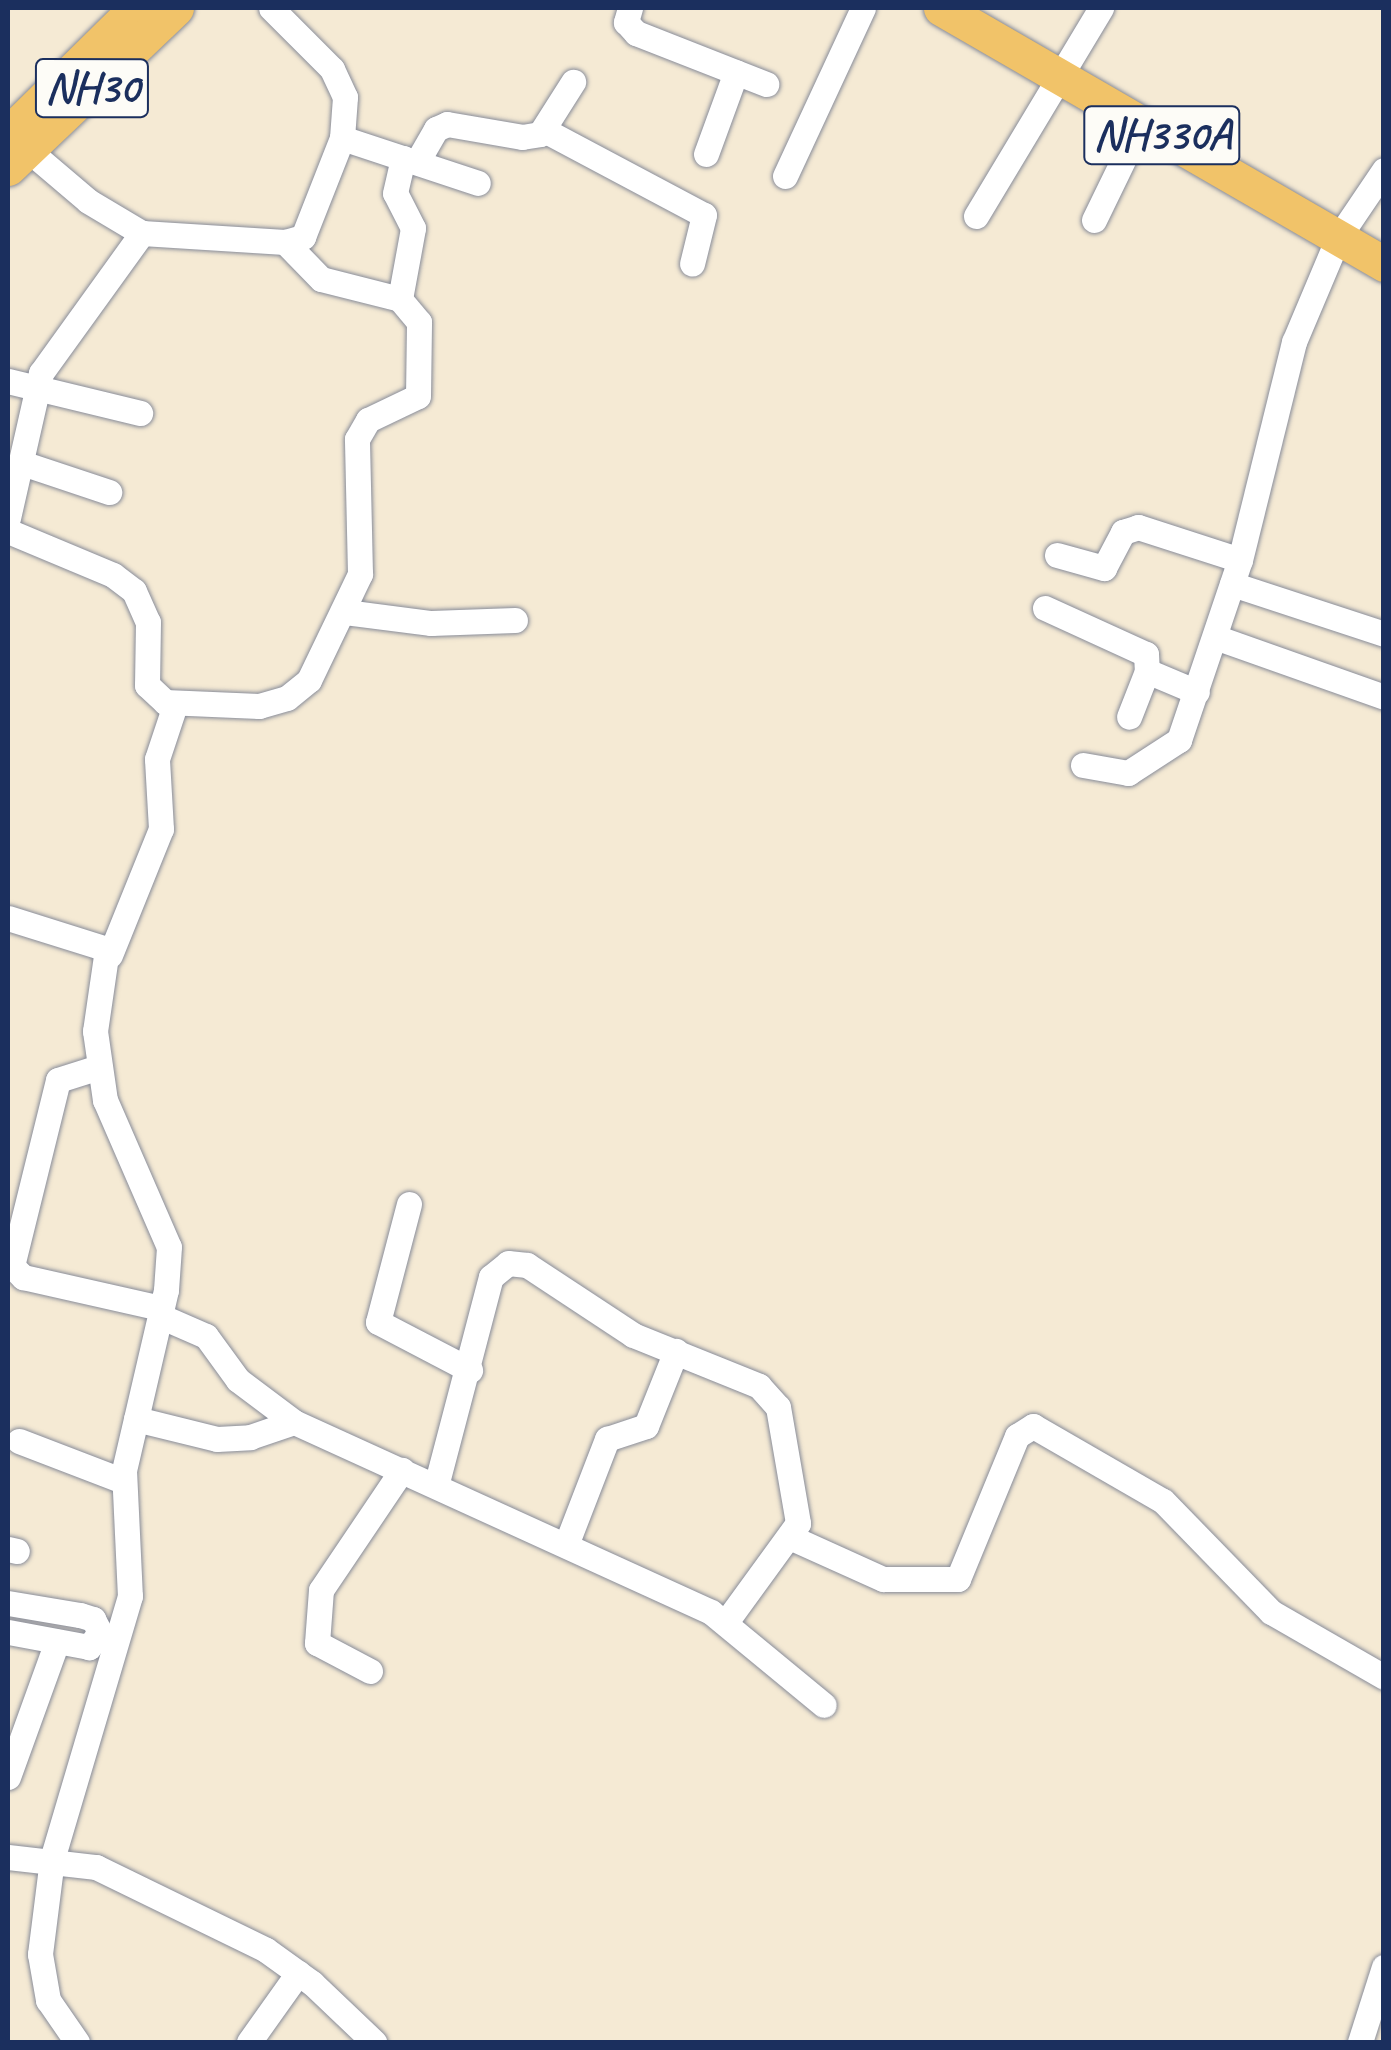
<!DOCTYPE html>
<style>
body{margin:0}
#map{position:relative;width:1391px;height:2050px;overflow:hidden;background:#f5ead4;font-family:Caveat,sans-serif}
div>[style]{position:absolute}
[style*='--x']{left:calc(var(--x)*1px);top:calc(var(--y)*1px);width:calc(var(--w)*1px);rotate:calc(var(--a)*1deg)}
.roads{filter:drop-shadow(0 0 2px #888c99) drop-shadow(0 0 2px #888c99)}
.minor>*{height:25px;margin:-12.5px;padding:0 12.5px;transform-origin:12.5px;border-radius:12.5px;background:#fff}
.highway>*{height:35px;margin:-17.5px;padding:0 17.5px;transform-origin:17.5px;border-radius:17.5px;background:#f1c369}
span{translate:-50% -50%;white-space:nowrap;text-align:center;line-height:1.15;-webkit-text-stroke:9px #fdfcf7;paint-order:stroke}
.shield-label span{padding:2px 8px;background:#fdfcf7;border:2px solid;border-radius:8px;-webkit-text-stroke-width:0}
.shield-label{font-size:45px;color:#1b2f5e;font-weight:700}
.frame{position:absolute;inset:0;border:10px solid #1b2f5e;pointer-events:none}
</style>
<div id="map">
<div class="roads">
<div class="minor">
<div style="--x:630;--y:8;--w:15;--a:106"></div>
<div style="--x:626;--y:22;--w:15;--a:48"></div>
<div style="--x:636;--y:33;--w:140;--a:21.4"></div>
<div style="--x:544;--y:130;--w:181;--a:28"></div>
<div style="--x:704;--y:215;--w:50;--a:103.8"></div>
<div style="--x:342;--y:138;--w:143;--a:18.3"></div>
<div style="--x:27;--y:149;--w:80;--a:40.4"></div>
<div style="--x:88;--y:201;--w:63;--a:30.7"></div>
<div style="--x:142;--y:233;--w:143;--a:3.6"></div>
<div style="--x:285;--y:242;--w:19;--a:-16"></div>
<div style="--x:303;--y:237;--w:106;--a:-68.5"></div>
<div style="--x:342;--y:138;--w:41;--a:-85.8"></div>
<div style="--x:345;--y:97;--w:31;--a:-115"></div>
<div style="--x:332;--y:69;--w:86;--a:-135"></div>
<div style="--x:706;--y:154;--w:87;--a:-69.9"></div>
<div style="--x:417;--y:162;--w:38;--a:-60"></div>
<div style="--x:436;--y:129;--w:12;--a:-24"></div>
<div style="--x:447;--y:124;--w:76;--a:9.8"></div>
<div style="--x:522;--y:137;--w:18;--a:-9"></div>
<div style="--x:540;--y:134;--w:62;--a:-57.6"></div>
<div style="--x:785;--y:176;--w:185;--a:-65.1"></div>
<div style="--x:976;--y:216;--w:243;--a:-59"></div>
<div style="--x:1094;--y:220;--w:108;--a:-64.1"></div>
<div style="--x:400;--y:299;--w:72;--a:-79.6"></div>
<div style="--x:413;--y:228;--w:39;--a:-117"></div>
<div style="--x:395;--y:193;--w:36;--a:-77"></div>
<div style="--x:8;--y:381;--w:136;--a:13.6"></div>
<div style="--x:22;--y:463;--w:92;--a:18.4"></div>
<div style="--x:8;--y:518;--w:149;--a:-77.2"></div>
<div style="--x:41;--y:373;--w:173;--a:-54.2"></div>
<div style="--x:8;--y:531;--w:114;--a:22.7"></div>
<div style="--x:113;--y:575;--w:26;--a:37"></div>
<div style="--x:134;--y:591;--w:34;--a:66"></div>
<div style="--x:148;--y:622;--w:63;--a:90.9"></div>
<div style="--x:147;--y:685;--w:25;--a:43"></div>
<div style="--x:165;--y:702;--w:94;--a:2.4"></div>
<div style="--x:259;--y:706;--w:29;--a:-16"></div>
<div style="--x:287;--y:698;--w:28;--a:-39"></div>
<div style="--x:309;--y:680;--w:118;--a:-64.3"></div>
<div style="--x:360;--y:574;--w:135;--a:-91.3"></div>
<div style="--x:357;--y:439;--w:22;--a:-60"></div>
<div style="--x:368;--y:420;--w:55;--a:-25.6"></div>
<div style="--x:418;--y:396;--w:74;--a:-89.2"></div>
<div style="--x:419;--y:322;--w:30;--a:-130"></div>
<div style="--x:400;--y:299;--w:81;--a:-165.8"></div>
<div style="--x:321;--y:279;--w:52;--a:-134.2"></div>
<div style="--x:1057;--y:555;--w:49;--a:15.5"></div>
<div style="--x:1104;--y:568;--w:41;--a:-62.2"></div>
<div style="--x:1123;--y:532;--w:16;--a:-18"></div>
<div style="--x:1138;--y:527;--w:107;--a:17.9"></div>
<div style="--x:1232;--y:584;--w:160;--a:18.2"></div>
<div style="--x:1045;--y:608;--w:111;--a:24.5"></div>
<div style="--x:1146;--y:654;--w:17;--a:87"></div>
<div style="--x:1147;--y:671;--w:49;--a:111.4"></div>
<div style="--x:345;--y:612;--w:87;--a:7.3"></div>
<div style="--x:431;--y:623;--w:84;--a:-2"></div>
<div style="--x:1215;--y:637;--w:179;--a:19.5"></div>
<div style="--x:1147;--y:671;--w:54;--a:22.8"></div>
<div style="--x:1083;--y:765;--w:46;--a:10.1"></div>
<div style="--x:1128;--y:773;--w:61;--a:-32.9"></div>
<div style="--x:1179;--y:740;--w:190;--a:-71.3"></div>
<div style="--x:1240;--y:560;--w:225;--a:-76.1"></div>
<div style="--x:1294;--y:342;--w:113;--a:-67.1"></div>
<div style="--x:1338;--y:238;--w:82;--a:-55.9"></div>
<div style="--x:8;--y:918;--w:104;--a:17.4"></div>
<div style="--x:107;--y:949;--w:83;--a:98.3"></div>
<div style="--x:95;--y:1031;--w:70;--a:81.8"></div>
<div style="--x:105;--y:1100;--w:160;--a:66.5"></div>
<div style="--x:169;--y:1247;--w:43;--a:94"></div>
<div style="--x:166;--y:1290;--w:185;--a:103.1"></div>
<div style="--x:124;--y:1470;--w:126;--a:87.3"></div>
<div style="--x:130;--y:1596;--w:274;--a:106.5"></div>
<div style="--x:52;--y:1859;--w:96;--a:97.2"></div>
<div style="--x:40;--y:1954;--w:47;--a:80.1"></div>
<div style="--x:48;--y:2000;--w:51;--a:55.4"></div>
<div style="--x:110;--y:955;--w:136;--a:-68"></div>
<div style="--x:161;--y:829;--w:70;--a:-93.3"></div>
<div style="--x:157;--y:759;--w:57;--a:-71.6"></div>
<div style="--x:99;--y:1067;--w:43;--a:162.4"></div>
<div style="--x:58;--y:1080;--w:192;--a:103.9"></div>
<div style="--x:12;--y:1266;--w:16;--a:45"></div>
<div style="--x:23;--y:1277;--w:141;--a:12.7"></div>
<div style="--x:409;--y:1204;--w:122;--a:104.7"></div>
<div style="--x:378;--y:1322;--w:104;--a:27.6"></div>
<div style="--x:160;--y:1316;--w:50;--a:23.5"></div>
<div style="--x:206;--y:1336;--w:54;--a:54"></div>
<div style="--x:238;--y:1380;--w:70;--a:36.9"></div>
<div style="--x:294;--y:1422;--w:458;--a:24.5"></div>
<div style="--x:711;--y:1612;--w:146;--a:39.5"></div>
<div style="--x:136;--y:1419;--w:83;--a:13.9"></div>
<div style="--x:217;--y:1439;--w:33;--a:-3"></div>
<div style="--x:250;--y:1437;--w:46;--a:-18.8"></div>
<div style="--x:19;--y:1441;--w:111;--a:21"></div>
<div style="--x:436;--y:1486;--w:216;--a:-75.3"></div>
<div style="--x:491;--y:1277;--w:22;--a:-39"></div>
<div style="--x:508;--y:1263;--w:19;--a:6"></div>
<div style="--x:527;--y:1265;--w:127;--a:33.4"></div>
<div style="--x:633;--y:1335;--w:136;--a:22"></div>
<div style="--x:759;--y:1386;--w:28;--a:48"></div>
<div style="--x:778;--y:1407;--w:118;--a:80.2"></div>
<div style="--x:798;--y:1523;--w:122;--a:126"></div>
<div style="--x:792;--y:1538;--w:100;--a:24.3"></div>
<div style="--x:883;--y:1579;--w:75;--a:0"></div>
<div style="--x:958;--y:1579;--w:155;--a:-67.6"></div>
<div style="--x:1017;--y:1436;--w:19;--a:-32"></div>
<div style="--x:1033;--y:1426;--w:150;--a:30"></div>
<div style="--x:1163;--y:1501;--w:155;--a:45.8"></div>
<div style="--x:1271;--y:1612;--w:130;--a:29.9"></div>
<div style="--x:566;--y:1545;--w:114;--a:-68.9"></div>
<div style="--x:607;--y:1439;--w:41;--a:-18.4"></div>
<div style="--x:646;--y:1426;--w:81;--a:-68.2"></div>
<div style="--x:8;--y:1549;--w:9;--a:13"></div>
<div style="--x:8;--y:1603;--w:73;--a:9.5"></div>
<div style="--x:80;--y:1615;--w:14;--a:17"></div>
<div style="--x:93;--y:1619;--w:15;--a:62"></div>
<div style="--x:100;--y:1632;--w:19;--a:126"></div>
<div style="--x:89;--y:1647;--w:82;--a:-169.5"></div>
<div style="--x:370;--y:1671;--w:60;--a:-152.2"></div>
<div style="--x:317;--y:1643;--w:53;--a:-85.7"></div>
<div style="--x:321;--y:1590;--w:145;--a:-56"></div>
<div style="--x:8;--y:1777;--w:144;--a:-70.1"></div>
<div style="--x:8;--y:1857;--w:89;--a:6.5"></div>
<div style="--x:96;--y:1867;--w:189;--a:26"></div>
<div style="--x:266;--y:1950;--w:57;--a:35.7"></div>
<div style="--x:312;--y:1983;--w:86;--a:43.6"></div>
<div style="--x:249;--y:2042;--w:85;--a:-54.6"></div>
<div style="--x:1360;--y:2042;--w:79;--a:-72.3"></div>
</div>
<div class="highway">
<div style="--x:941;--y:8;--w:512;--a:30.02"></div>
<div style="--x:8;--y:134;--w:180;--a:-44.5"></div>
<div style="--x:8;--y:168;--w:232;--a:-43.6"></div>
</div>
</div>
<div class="shield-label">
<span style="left:92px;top:88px">NH30</span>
<span style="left:1162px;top:135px">NH330A</span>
</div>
<div class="frame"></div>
</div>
